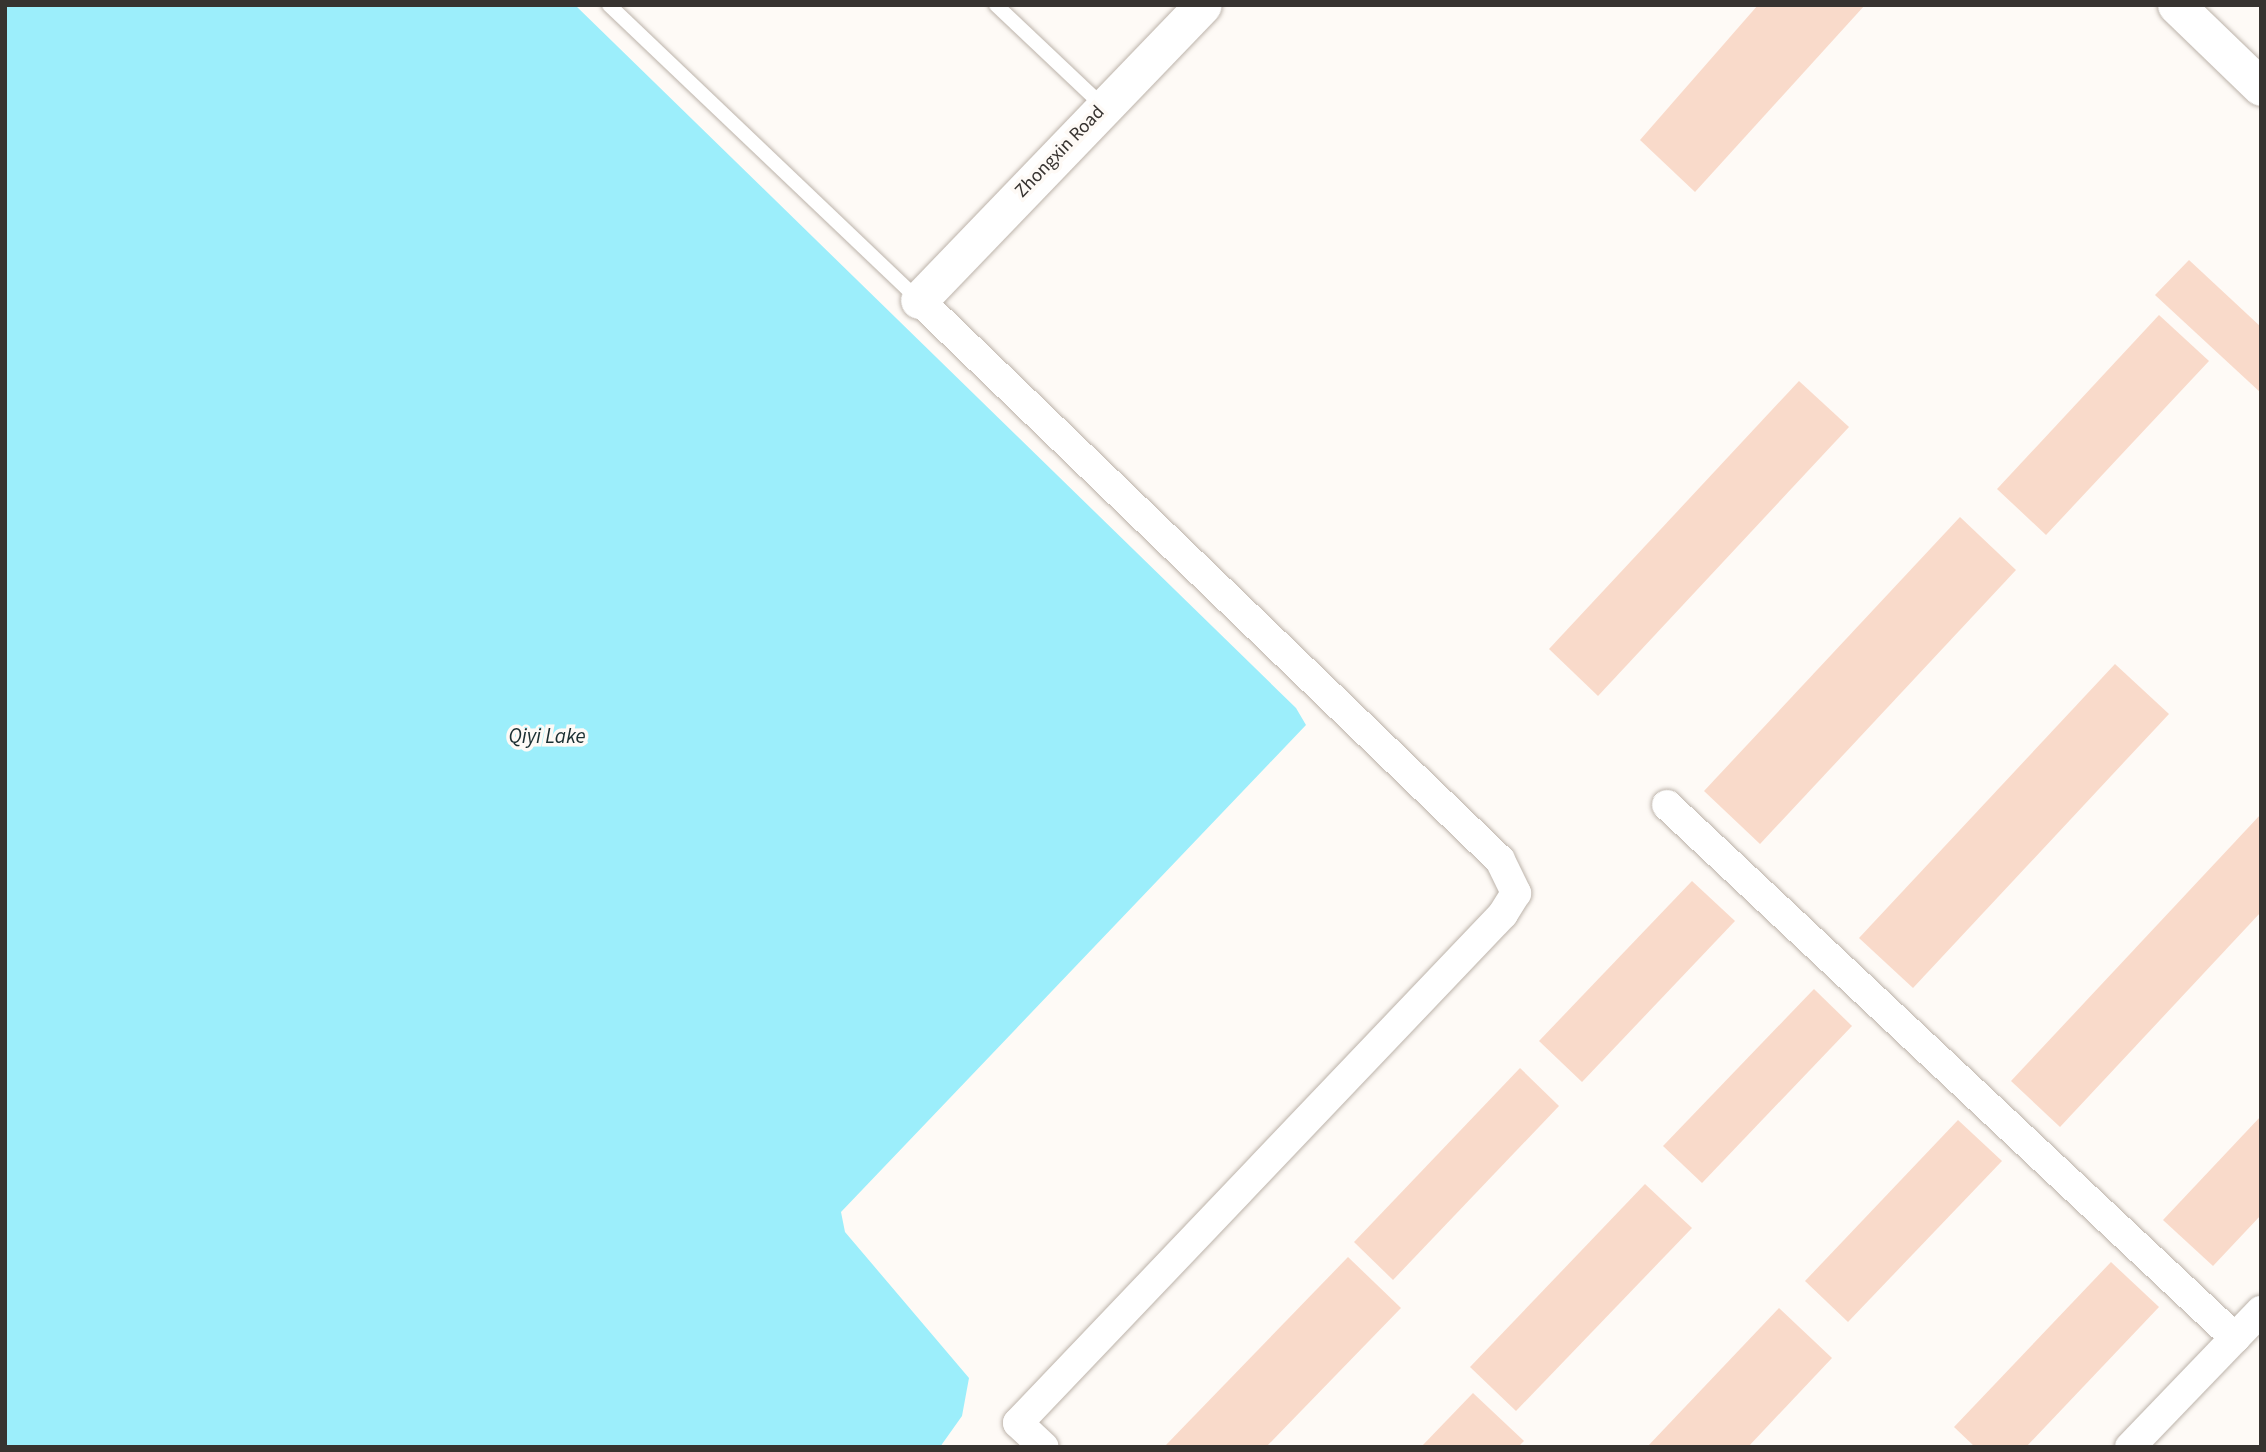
<!DOCTYPE html>
<style>
body{margin:0}
#map{position:relative;width:2266px;height:1452px;overflow:hidden;background:#fefaf6;font-family:"Source Sans 3",sans-serif}
div>[style]{position:absolute}
[style*='--x']{left:calc(var(--x)*1px);top:calc(var(--y)*1px);width:calc(var(--w)*1px);rotate:calc(var(--a)*1deg)}
.water>*{inset:0;background:#9ceefb}
.building>*{inset:0;background:#f9daca}
.roads{filter:drop-shadow(0 0 2px #bcb3aa) drop-shadow(0 0 2px #bcb3aa)}
.service>*{height:14px;margin:-7px;padding:0 7px;transform-origin:7px;border-radius:7px;background:#fff}
.minor>*{height:30px;margin:-15px;padding:0 15px;transform-origin:15px;border-radius:15px;background:#fff}
.tertiary>*{height:37px;margin:-18.5px;padding:0 18.5px;transform-origin:18.5px;border-radius:18.5px;background:#fff}
span{translate:-50% -50%;white-space:nowrap;text-align:center;line-height:1.15;-webkit-text-stroke:7px #fefaf6;paint-order:stroke}
.street-label{font-size:19px;color:#373330}
.water-label{font-size:21px;color:#1a2e31;font-style:italic}
.frame{position:absolute;inset:0;border:7px solid #373330;pointer-events:none}
</style>
<div id="map">
<div class="water">
<div style="clip-path:polygon(5px 5px,575px 5px,1296px 708px,1306px 725px,841px 1212px,845px 1232px,969px 1378px,962px 1416px,940px 1447px,5px 1447px)"></div>
</div>
<div class="building">
<div style="clip-path:polygon(1758px 5px,1865px 5px,1695px 192px,1640px 140px)"></div>
<div style="clip-path:polygon(2189px 260px,2261px 327px,2261px 393px,2155px 295px)"></div>
<div style="clip-path:polygon(2159px 315px,2209px 361px,2046px 535px,1997px 489px)"></div>
<div style="clip-path:polygon(1799px 381px,1849px 427px,1598px 696px,1549px 649px)"></div>
<div style="clip-path:polygon(1960px 517px,2016px 570px,1760px 844px,1704px 791px)"></div>
<div style="clip-path:polygon(2115px 664px,2169px 714px,1913px 988px,1859px 938px)"></div>
<div style="clip-path:polygon(2261px 814px,2261px 912px,2060px 1127px,2011px 1081px)"></div>
<div style="clip-path:polygon(1692px 881px,1735px 921px,1582px 1082px,1539px 1041px)"></div>
<div style="clip-path:polygon(1814px 989px,1852px 1026px,1702px 1183px,1663px 1146px)"></div>
<div style="clip-path:polygon(1520px 1068px,1559px 1106px,1393px 1280px,1354px 1242px)"></div>
<div style="clip-path:polygon(2261px 1116px,2261px 1215px,2213px 1266px,2163px 1220px)"></div>
<div style="clip-path:polygon(1958px 1120px,2002px 1161px,1848px 1322px,1805px 1281px)"></div>
<div style="clip-path:polygon(1645px 1184px,1692px 1228px,1516px 1411px,1470px 1367px)"></div>
<div style="clip-path:polygon(1348px 1257px,1401px 1308px,1266px 1447px,1164px 1447px)"></div>
<div style="clip-path:polygon(2111px 1262px,2159px 1307px,2026px 1447px,1975px 1447px,1954px 1427px)"></div>
<div style="clip-path:polygon(1779px 1308px,1832px 1358px,1748px 1447px,1647px 1447px)"></div>
<div style="clip-path:polygon(1473px 1393px,1524px 1441px,1518px 1447px,1421px 1447px)"></div>
</div>
<div class="roads">
<div class="service">
<div style="--x:609;--y:5;--w:428;--a:43.6"></div>
<div style="--x:996;--y:5;--w:149;--a:43.4"></div>
</div>
<div class="minor">
<div style="--x:919;--y:300;--w:807;--a:43.95"></div>
<div style="--x:1500;--y:860;--w:37;--a:64"></div>
<div style="--x:1516;--y:893;--w:25;--a:122"></div>
<div style="--x:1503;--y:914;--w:703;--a:133.62"></div>
<div style="--x:1018;--y:1423;--w:35;--a:43"></div>
<div style="--x:1667;--y:805;--w:779;--a:43.18"></div>
<div style="--x:2130;--y:1447;--w:189;--a:-46.1"></div>
</div>
<div class="tertiary">
<div style="--x:2176;--y:5;--w:118;--a:44"></div>
<div style="--x:919;--y:300;--w:409;--a:-46.1"></div>
</div>
</div>
<div class="street-label">
<span style="left:1060px;top:152px;rotate:-46deg">Zhongxin Road</span>
</div>
<div class="water-label">
<span style="left:547px;top:736px">Qiyi Lake</span>
</div>
<div class="frame"></div>
</div>
